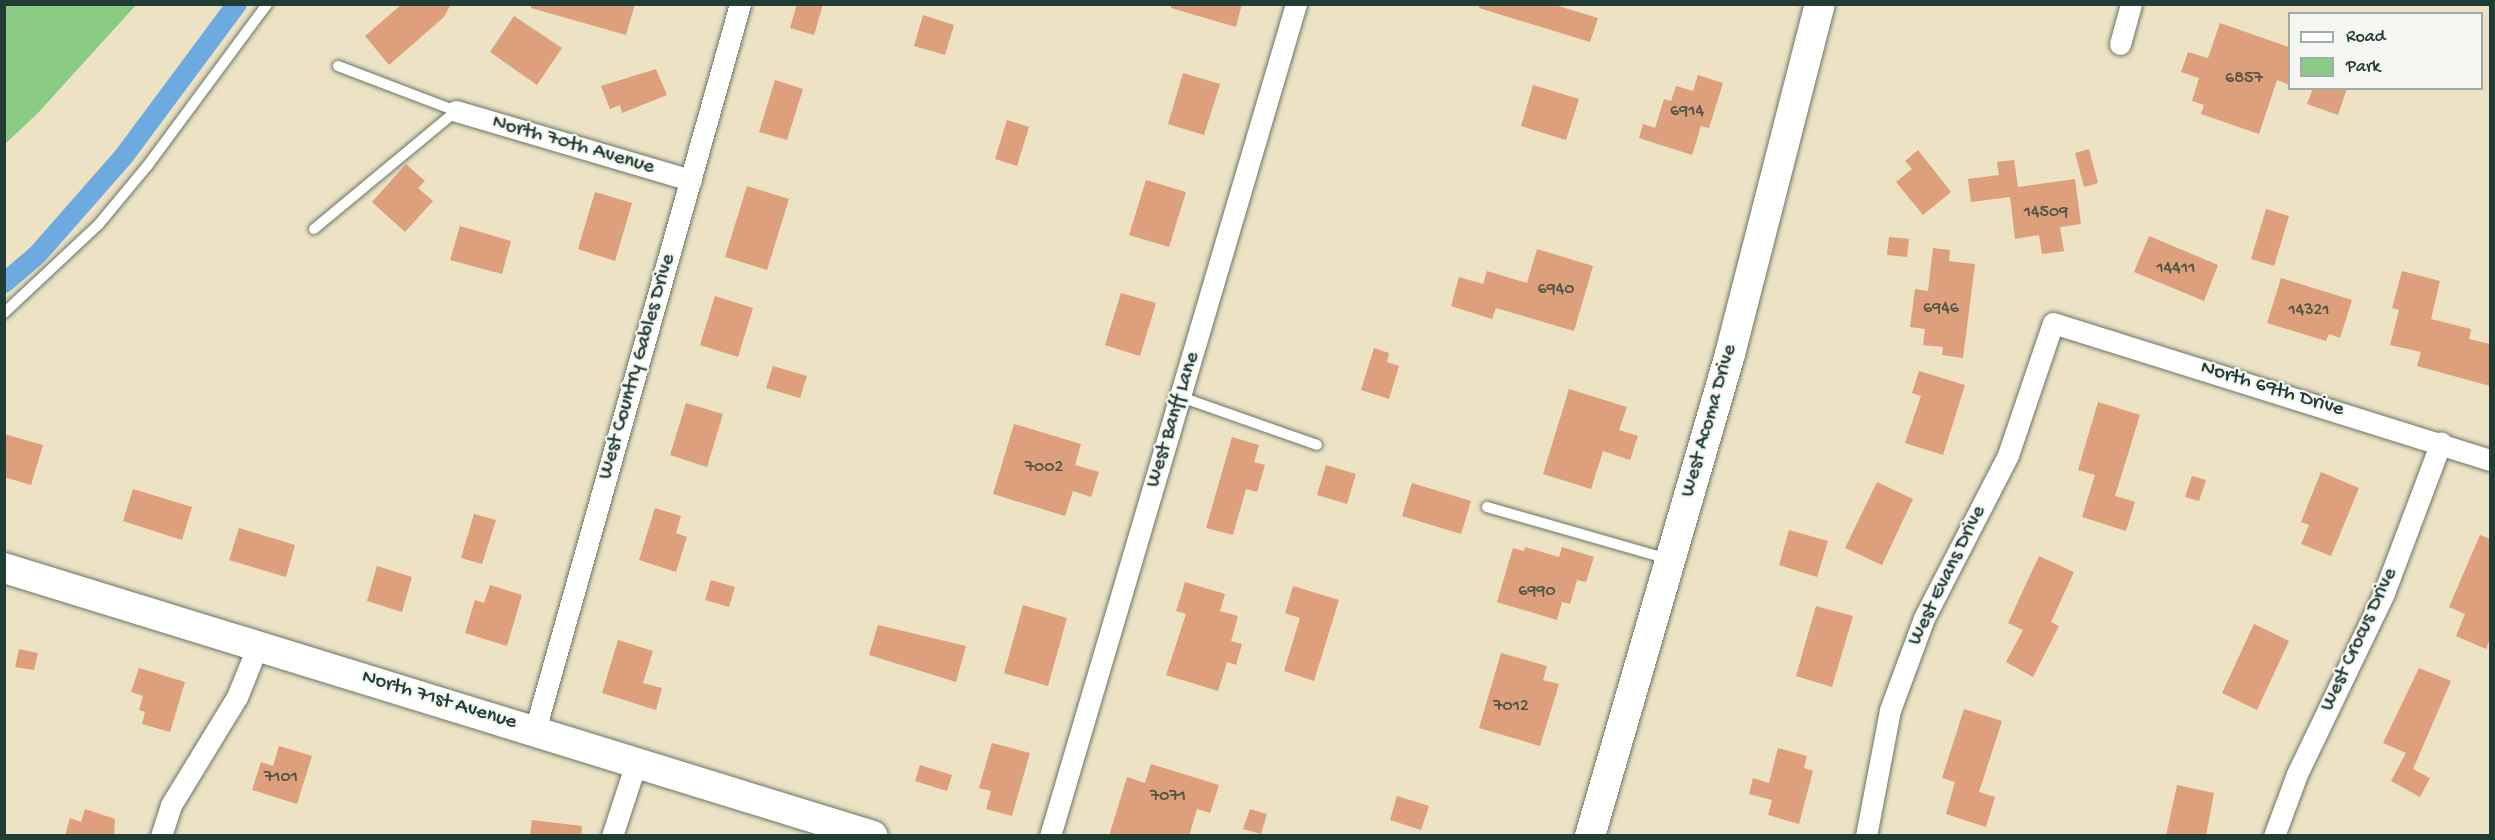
<!DOCTYPE html>
<style>
body{margin:0}
#map{position:relative;width:2495px;height:840px;overflow:hidden;background:#ede2c4;font-family:"Gochi Hand",sans-serif}
div>[style]{position:absolute}
[style*='--x']{left:calc(var(--x)*1px);top:calc(var(--y)*1px);width:calc(var(--w)*1px);rotate:calc(var(--a)*1deg)}
.green>*{inset:0;background:#8acc85}
.canal>*{height:20px;margin:-10px;padding:0 10px;transform-origin:10px;border-radius:10px;background:#6daadf}
.building>*{inset:0;background:#de9f7c}
.roads{filter:drop-shadow(0 0 2px #677766) drop-shadow(0 0 2px #677766)}
.lane>*{height:10px;margin:-5px;padding:0 5px;transform-origin:5px;border-radius:5px;background:#fff}
.street>*{height:21px;margin:-10.5px;padding:0 10.5px;transform-origin:10.5px;border-radius:10.5px;background:#fff}
.secondary>*{height:30px;margin:-15px;padding:0 15px;transform-origin:15px;border-radius:15px;background:#fff}
span{translate:-50% -50%;white-space:nowrap;text-align:center;line-height:1.15;-webkit-text-stroke:4.5px #f6f6f2;paint-order:stroke}
.number-label{font-size:18px;color:#4f5646}
.number-label span{-webkit-text-stroke-width:0}
.street-label{font-size:21px;color:#1f3d34}
.frame{position:absolute;inset:0;border:6px solid #1f3d34;pointer-events:none}
.legend{position:absolute;left:2288px;top:12px;width:195px;height:78px;box-sizing:border-box;background:#f6f6f2;border:2px solid #a0aca6;margin:0;padding:8px 10px;list-style:none;font-size:18px;color:#1f3d34}
.legend li{display:flex;align-items:center;gap:12px;height:30px}
.legend b{width:30px;border:2px solid #a0aca6}
</style>
<div id="map">
<div class="green">
<div style="clip-path:polygon(5px 4px,136px 5px,37px 114px,5px 144px)"></div>
</div>
<div class="canal">
<div style="--x:4;--y:283;--w:43;--a:-40.3"></div>
<div style="--x:37;--y:255;--w:132;--a:-48.7"></div>
<div style="--x:124;--y:156;--w:189;--a:-53.4"></div>
</div>
<div class="building">
<div style="clip-path:polygon(402px 4px,451px 4px,444px 17px,389px 65px,365px 36px)"></div>
<div style="clip-path:polygon(531px 4px,635px 4px,626px 35px,531px 8px)"></div>
<div style="clip-path:polygon(797px 4px,823px 4px,814px 35px,790px 28px)"></div>
<div style="clip-path:polygon(1171px 4px,1242px 4px,1236px 27px,1171px 8px)"></div>
<div style="clip-path:polygon(1480px 4px,1552px 4px,1598px 18px,1590px 42px,1479px 8px)"></div>
<div style="clip-path:polygon(923px 15px,954px 25px,945px 55px,914px 46px)"></div>
<div style="clip-path:polygon(514px 16px,562px 48px,537px 85px,490px 52px)"></div>
<div style="clip-path:polygon(2220px 23px,2289px 47px,2289px 85px,2277px 80px,2259px 134px,2201px 114px,2204px 105px,2192px 101px,2199px 78px,2181px 72px,2188px 52px,2208px 58px)"></div>
<div style="clip-path:polygon(656px 69px,667px 95px,622px 113px,620px 105px,610px 109px,601px 86px)"></div>
<div style="clip-path:polygon(1183px 73px,1220px 84px,1204px 135px,1168px 124px)"></div>
<div style="clip-path:polygon(1698px 75px,1723px 83px,1709px 128px,1701px 126px,1692px 155px,1639px 138px,1643px 124px,1655px 128px,1664px 99px,1671px 101px,1676px 86px,1693px 91px)"></div>
<div style="clip-path:polygon(775px 80px,803px 89px,787px 140px,759px 132px)"></div>
<div style="clip-path:polygon(1533px 85px,1579px 99px,1566px 140px,1521px 126px)"></div>
<div style="clip-path:polygon(2313px 88px,2347px 88px,2338px 115px,2307px 104px)"></div>
<div style="clip-path:polygon(1007px 120px,1029px 127px,1017px 166px,995px 159px)"></div>
<div style="clip-path:polygon(2089px 149px,2098px 183px,2084px 187px,2075px 153px)"></div>
<div style="clip-path:polygon(1918px 150px,1951px 192px,1923px 215px,1896px 182px,1912px 169px,1905px 161px)"></div>
<div style="clip-path:polygon(2014px 160px,2018px 187px,2075px 179px,2081px 224px,2060px 227px,2064px 251px,2042px 254px,2039px 235px,2015px 239px,2010px 197px,1971px 202px,1968px 179px,1999px 175px,1997px 162px)"></div>
<div style="clip-path:polygon(406px 164px,425px 181px,418px 188px,433px 201px,405px 232px,372px 202px)"></div>
<div style="clip-path:polygon(1146px 180px,1186px 192px,1169px 247px,1129px 235px)"></div>
<div style="clip-path:polygon(747px 186px,789px 199px,767px 270px,725px 257px)"></div>
<div style="clip-path:polygon(595px 192px,632px 203px,615px 261px,578px 249px)"></div>
<div style="clip-path:polygon(2266px 209px,2289px 216px,2274px 266px,2251px 259px)"></div>
<div style="clip-path:polygon(460px 226px,511px 241px,502px 274px,450px 260px)"></div>
<div style="clip-path:polygon(2149px 236px,2218px 265px,2204px 301px,2134px 272px)"></div>
<div style="clip-path:polygon(1889px 237px,1909px 239px,1907px 257px,1887px 255px)"></div>
<div style="clip-path:polygon(1933px 248px,1950px 250px,1949px 261px,1975px 264px,1963px 358px,1942px 355px,1943px 347px,1923px 345px,1925px 329px,1910px 327px,1915px 289px,1928px 291px)"></div>
<div style="clip-path:polygon(1537px 249px,1593px 266px,1574px 331px,1496px 308px,1492px 319px,1451px 306px,1459px 277px,1483px 284px,1487px 271px,1527px 283px)"></div>
<div style="clip-path:polygon(2402px 271px,2440px 281px,2431px 319px,2471px 329px,2469px 339px,2490px 344px,2490px 386px,2417px 366px,2421px 352px,2390px 345px,2399px 310px,2392px 308px)"></div>
<div style="clip-path:polygon(2281px 278px,2352px 300px,2340px 338px,2329px 334px,2326px 341px,2267px 323px)"></div>
<div style="clip-path:polygon(1121px 293px,1156px 303px,1140px 356px,1105px 345px)"></div>
<div style="clip-path:polygon(715px 296px,753px 308px,738px 357px,700px 345px)"></div>
<div style="clip-path:polygon(1374px 348px,1389px 353px,1387px 362px,1399px 366px,1389px 399px,1361px 390px)"></div>
<div style="clip-path:polygon(773px 366px,807px 376px,800px 398px,766px 388px)"></div>
<div style="clip-path:polygon(1919px 371px,1965px 385px,1943px 455px,1905px 443px,1921px 396px,1912px 393px)"></div>
<div style="clip-path:polygon(1569px 389px,1627px 407px,1619px 430px,1638px 436px,1630px 460px,1603px 451px,1591px 489px,1543px 474px)"></div>
<div style="clip-path:polygon(2098px 402px,2140px 415px,2115px 496px,2135px 502px,2126px 531px,2082px 517px,2095px 475px,2078px 470px)"></div>
<div style="clip-path:polygon(686px 403px,723px 414px,707px 467px,670px 455px)"></div>
<div style="clip-path:polygon(1014px 424px,1081px 444px,1075px 465px,1099px 472px,1091px 497px,1073px 491px,1065px 516px,993px 494px)"></div>
<div style="clip-path:polygon(4px 434px,43px 445px,31px 485px,4px 477px)"></div>
<div style="clip-path:polygon(1232px 437px,1259px 445px,1254px 462px,1265px 465px,1257px 492px,1246px 489px,1233px 535px,1206px 528px)"></div>
<div style="clip-path:polygon(1326px 465px,1356px 474px,1347px 504px,1317px 495px)"></div>
<div style="clip-path:polygon(2321px 472px,2359px 488px,2331px 556px,2301px 544px,2309px 525px,2301px 522px)"></div>
<div style="clip-path:polygon(2192px 476px,2206px 480px,2199px 501px,2185px 497px)"></div>
<div style="clip-path:polygon(1877px 482px,1913px 499px,1882px 565px,1845px 548px)"></div>
<div style="clip-path:polygon(1412px 483px,1471px 501px,1461px 534px,1402px 516px)"></div>
<div style="clip-path:polygon(133px 489px,192px 507px,182px 540px,123px 521px)"></div>
<div style="clip-path:polygon(655px 508px,681px 516px,676px 533px,687px 537px,676px 572px,639px 560px)"></div>
<div style="clip-path:polygon(474px 514px,496px 520px,482px 564px,461px 558px)"></div>
<div style="clip-path:polygon(239px 528px,295px 545px,286px 577px,229px 560px)"></div>
<div style="clip-path:polygon(1789px 530px,1828px 541px,1817px 577px,1779px 565px)"></div>
<div style="clip-path:polygon(2480px 535px,2490px 539px,2490px 639px,2486px 649px,2456px 636px,2465px 614px,2449px 607px)"></div>
<div style="clip-path:polygon(1525px 547px,1559px 557px,1562px 547px,1594px 557px,1586px 582px,1577px 580px,1570px 604px,1562px 602px,1557px 620px,1497px 602px,1513px 548px,1524px 551px)"></div>
<div style="clip-path:polygon(2039px 556px,2074px 572px,2051px 622px,2059px 626px,2033px 677px,2006px 662px,2023px 630px,2008px 623px)"></div>
<div style="clip-path:polygon(377px 566px,412px 577px,402px 612px,367px 601px)"></div>
<div style="clip-path:polygon(711px 580px,735px 587px,729px 607px,705px 600px)"></div>
<div style="clip-path:polygon(1185px 582px,1225px 594px,1220px 611px,1238px 616px,1231px 641px,1242px 644px,1236px 665px,1227px 662px,1218px 691px,1166px 675px,1186px 614px,1176px 611px)"></div>
<div style="clip-path:polygon(490px 585px,522px 595px,507px 646px,465px 633px,475px 600px,484px 603px)"></div>
<div style="clip-path:polygon(1293px 586px,1339px 600px,1314px 681px,1284px 671px,1300px 618px,1285px 613px)"></div>
<div style="clip-path:polygon(1023px 605px,1067px 618px,1048px 686px,1004px 673px)"></div>
<div style="clip-path:polygon(1816px 606px,1853px 616px,1832px 687px,1796px 676px)"></div>
<div style="clip-path:polygon(2254px 624px,2289px 641px,2257px 710px,2222px 693px)"></div>
<div style="clip-path:polygon(878px 625px,966px 646px,956px 682px,869px 655px)"></div>
<div style="clip-path:polygon(618px 640px,653px 651px,643px 683px,662px 688px,656px 710px,602px 693px)"></div>
<div style="clip-path:polygon(19px 649px,38px 653px,34px 670px,15px 667px)"></div>
<div style="clip-path:polygon(1501px 653px,1547px 666px,1543px 680px,1559px 684px,1540px 746px,1479px 728px)"></div>
<div style="clip-path:polygon(139px 668px,185px 682px,170px 732px,142px 724px,145px 712px,139px 710px,143px 696px,131px 692px)"></div>
<div style="clip-path:polygon(2419px 668px,2451px 681px,2413px 769px,2430px 778px,2420px 797px,2391px 781px,2406px 753px,2383px 743px)"></div>
<div style="clip-path:polygon(1964px 709px,2002px 721px,1979px 792px,1995px 797px,1986px 827px,1946px 814px,1955px 782px,1942px 778px)"></div>
<div style="clip-path:polygon(992px 743px,1030px 753px,1012px 816px,986px 809px,991px 791px,979px 788px)"></div>
<div style="clip-path:polygon(279px 746px,312px 756px,297px 804px,252px 790px,261px 762px,273px 766px)"></div>
<div style="clip-path:polygon(1778px 748px,1807px 756px,1804px 768px,1813px 771px,1799px 824px,1768px 815px,1772px 800px,1749px 794px,1753px 778px,1769px 783px)"></div>
<div style="clip-path:polygon(1151px 764px,1219px 785px,1210px 813px,1197px 809px,1189px 836px,1109px 836px,1127px 777px,1145px 783px)"></div>
<div style="clip-path:polygon(920px 765px,952px 775px,947px 791px,915px 781px)"></div>
<div style="clip-path:polygon(2177px 785px,2214px 793px,2206px 836px,2166px 836px)"></div>
<div style="clip-path:polygon(1397px 796px,1429px 806px,1421px 830px,1390px 820px)"></div>
<div style="clip-path:polygon(85px 809px,115px 819px,114px 836px,65px 836px,70px 818px,81px 822px)"></div>
<div style="clip-path:polygon(1250px 809px,1267px 814px,1261px 834px,1243px 829px)"></div>
<div style="clip-path:polygon(532px 820px,582px 826px,581px 836px,530px 836px)"></div>
</div>
<div class="roads">
<div class="lane">
<div style="--x:338;--y:66;--w:126;--a:20.9"></div>
<div style="--x:314;--y:229;--w:185;--a:-39.7"></div>
<div style="--x:4;--y:313;--w:130;--a:-43.1"></div>
<div style="--x:99;--y:224;--w:77;--a:-50.3"></div>
<div style="--x:148;--y:165;--w:200;--a:-53.5"></div>
<div style="--x:1181;--y:397;--w:144;--a:19.4"></div>
<div style="--x:1487;--y:507;--w:188;--a:16"></div>
</div>
<div class="street">
<div style="--x:2120;--y:44;--w:41;--a:-74.6"></div>
<div style="--x:456;--y:111;--w:245;--a:16.4"></div>
<div style="--x:535;--y:730;--w:754;--a:-74.23"></div>
<div style="--x:161;--y:836;--w:33;--a:-72"></div>
<div style="--x:171;--y:805;--w:127;--a:-58.6"></div>
<div style="--x:237;--y:697;--w:56;--a:-68"></div>
<div style="--x:612;--y:836;--w:77;--a:-71.8"></div>
<div style="--x:1050;--y:836;--w:868;--a:-73.53"></div>
<div style="--x:1866;--y:836;--w:128;--a:-79.2"></div>
<div style="--x:1890;--y:710;--w:98;--a:-69.7"></div>
<div style="--x:1924;--y:618;--w:183;--a:-62.7"></div>
<div style="--x:2008;--y:455;--w:139;--a:-71.2"></div>
<div style="--x:2053;--y:323;--w:458;--a:17.4"></div>
<div style="--x:2274;--y:836;--w:66;--a:-69.6"></div>
<div style="--x:2297;--y:774;--w:201;--a:-64.3"></div>
<div style="--x:2384;--y:593;--w:161;--a:-69.3"></div>
</div>
<div class="secondary">
<div style="--x:4;--y:568;--w:909;--a:17.14"></div>
<div style="--x:1590;--y:836;--w:502;--a:-73.8"></div>
<div style="--x:1730;--y:354;--w:361;--a:-75.6"></div>
</div>
</div>
<div class="number-label">
<span style="left:2244px;top:79px">6857</span>
<span style="left:1687px;top:112px">6914</span>
<span style="left:2046px;top:213px">14509</span>
<span style="left:2176px;top:269px">14411</span>
<span style="left:1556px;top:290px">6940</span>
<span style="left:1941px;top:309px">6946</span>
<span style="left:2309px;top:311px">14321</span>
<span style="left:1044px;top:468px">7002</span>
<span style="left:1537px;top:592px">6990</span>
<span style="left:1511px;top:707px">7012</span>
<span style="left:281px;top:778px">7101</span>
<span style="left:1168px;top:797px">7071</span>
</div>
<div class="street-label">
<span style="left:573px;top:146px;rotate:16deg">North 70th Avenue</span>
<span style="left:638px;top:367px;rotate:-74deg">West Country Gables Drive</span>
<span style="left:2272px;top:390px;rotate:17deg">North 69th Drive</span>
<span style="left:1174px;top:420px;rotate:-73deg">West Banff Lane</span>
<span style="left:1710px;top:421px;rotate:-74deg">West Acoma Drive</span>
<span style="left:1948px;top:576px;rotate:-64deg">West Evans Drive</span>
<span style="left:2360px;top:640px;rotate:-65deg">West Crocus Drive</span>
<span style="left:439px;top:701px;rotate:17deg">North 71st Avenue</span>
</div>
<div class="frame"></div>
<ul class="legend">
<li><b style="height:8px;background:#fff"></b>Road</li>
<li><b style="height:16px;background:#8acc85"></b>Park</li>
</ul>
</div>
